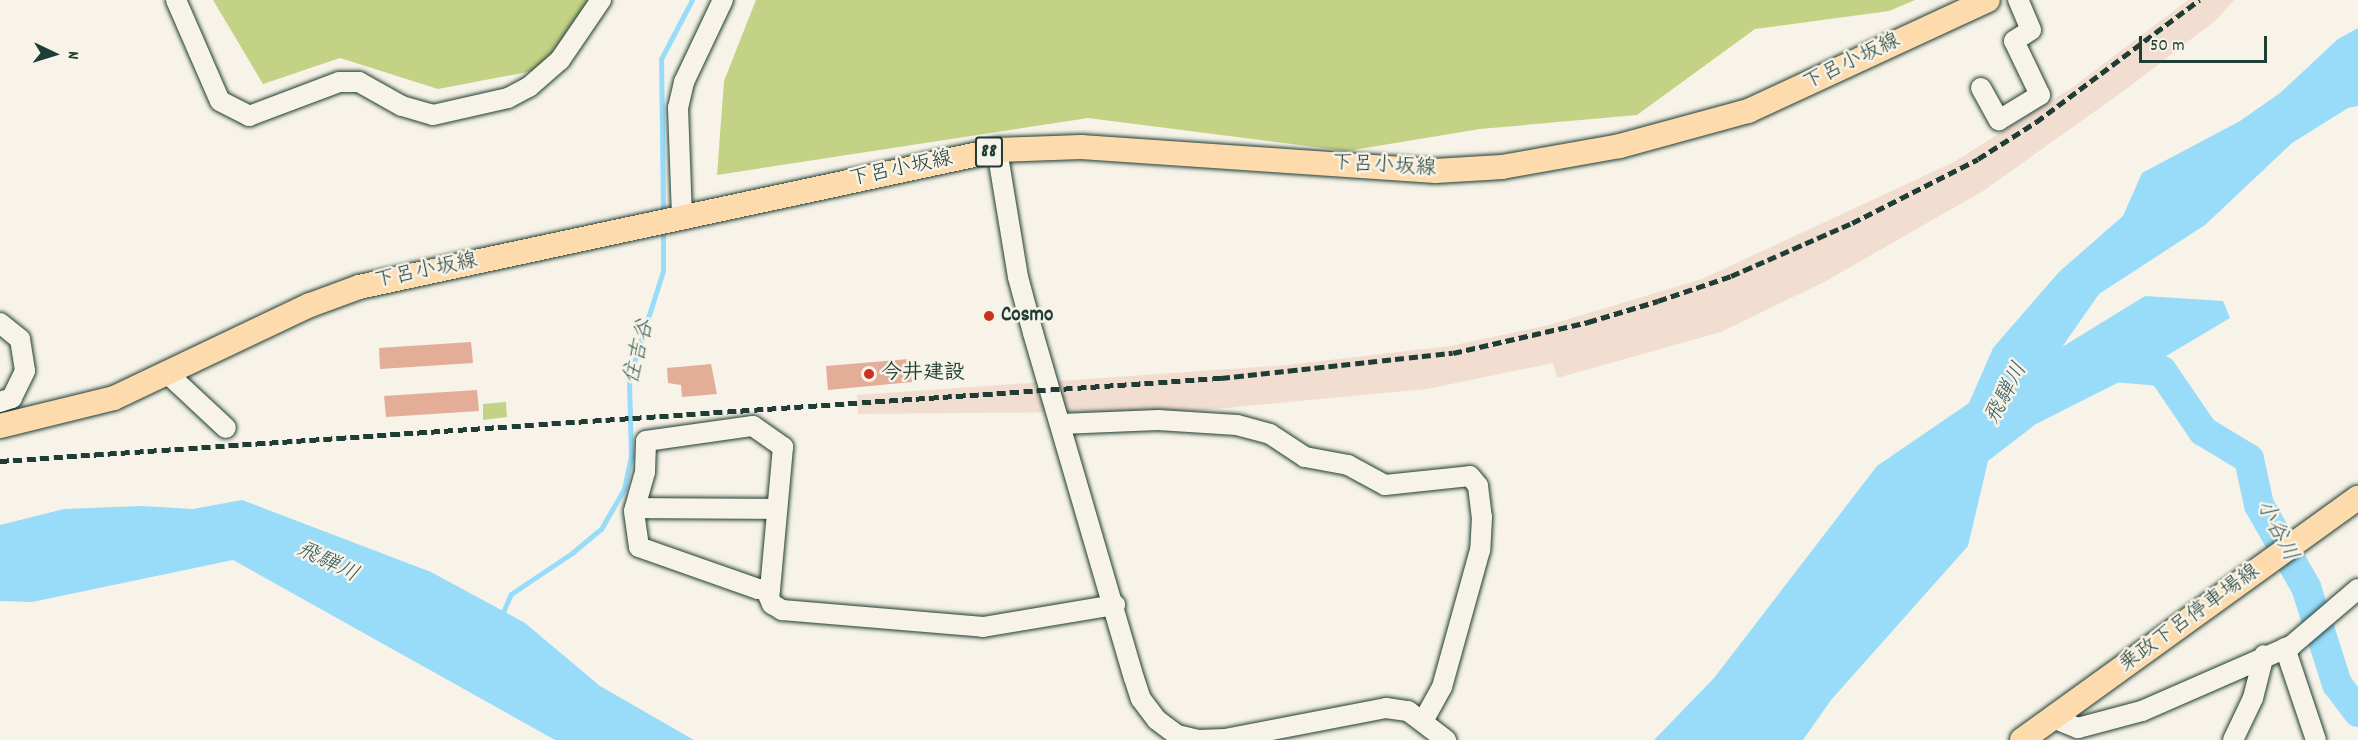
<!DOCTYPE html>
<meta charset="utf-8">
<style>
body{margin:0}
#map{position:relative;width:2358px;height:740px;overflow:hidden;background:#f7f3e8;font-family:Dekko,"Klee One",sans-serif}
div>[style]{position:absolute}
[style*='--x']{left:calc(var(--x)*1px);top:calc(var(--y)*1px);width:calc(var(--w)*1px);rotate:calc(var(--a)*1deg)}
.built>*{inset:0;background:#f1ded0}
.green>*{inset:0;background:#c4d286}
.water>*{inset:0;background:#98dcfa}
.stream>*{height:5px;margin:-2.5px;padding:0 2.5px;transform-origin:2.5px;border-radius:2.5px;background:#98dcfa}
.river>*{height:30px;margin:-15px;padding:0 15px;transform-origin:15px;border-radius:15px;background:#98dcfa}
.building>*{inset:0;background:#e3ad98}
.roads{filter:drop-shadow(0 0 2px #1f3d34) drop-shadow(0 0 2px #1f3d34)}
.minor>*{height:20px;margin:-10px;padding:0 10px;transform-origin:10px;border-radius:10px;background:#f7f3e8}
.major>*{height:24px;margin:-12px;padding:0 12px;transform-origin:12px;border-radius:12px;background:#fedbac}
.rail>*{height:4.5px;margin-top:-2.25px;transform-origin:0;background:repeating-linear-gradient(90deg,#1f3d34 0 9px,transparent 0 13.5px)}
.dots>*{width:16px;height:16px;translate:-50% -50%;box-sizing:border-box;border:3px solid #f7f3e8;border-radius:50%}
span{translate:-50% -50%;white-space:nowrap;text-align:center;line-height:1.15;-webkit-text-stroke:5px #f7f3e8;paint-order:stroke}
.shield-label span{padding:2px 4px;background:#f7f3e8;border:2px solid;border-radius:4px;-webkit-text-stroke-width:0}
.shield-label{font-size:20px;color:#1f3d34;font-weight:700}
.street-label{font-size:21px;color:#1f3d34}
.poi-label{font-size:21px;color:#1f3d34;font-weight:700}
.left{translate:0 -50%;text-align:left}
.water-label{font-size:22px;color:#375d5c;font-style:italic}
.north{position:absolute;left:24px;top:24px;width:60px;height:60px;-webkit-text-stroke:4px #f7f3e8;paint-order:stroke;rotate:94deg;font-size:16px;font-weight:700;line-height:24px;text-align:center;color:#1f3d34}
.north::after{content:'';display:block;margin:auto;width:21px;height:27px;background:#1f3d34;clip-path:polygon(50% 0,100% 100%,50% 72%,0 100%)}
.scale{position:absolute;left:2139px;top:36px;width:128px;height:27px;box-sizing:border-box;border:3px solid #1f3d34;border-top:0;padding-left:8px;font-size:18px;line-height:21px;white-space:nowrap;color:#1f3d34;-webkit-text-stroke:4px #f7f3e8;paint-order:stroke}
</style>
<div id="map">
<div class="built">
<div style="clip-path:polygon(2188px 0,2234px 0,2216px 20px,2129px 87px,1983px 191px,1826px 281px,1721px 332px,1557px 378px,1553px 363px,1427px 389px,1192px 411px,858px 414px,857px 395px,1287px 365px,1450px 346px,1549px 325px,1702px 279px,1954px 162px,2073px 87px)"></div>
</div>
<div class="green">
<div style="clip-path:polygon(213px 0,593px 0,538px 70px,438px 89px,340px 58px,263px 84px)"></div>
<div style="clip-path:polygon(756px 0,1915px 0,1889px 11px,1755px 29px,1637px 115px,1480px 129px,1347px 151px,1088px 118px,717px 175px,724px 81px)"></div>
<div style="clip-path:polygon(506px 402px,507px 417px,483px 420px,483px 404px)"></div>
</div>
<div class="water">
<div style="clip-path:polygon(2358px 28px,2358px 106px,2348px 108px,2292px 143px,2205px 225px,2099px 294px,2062px 347px,2145px 296px,2223px 301px,2230px 318px,2141px 371px,2036px 424px,1988px 461px,1968px 546px,1831px 700px,1803px 740px,1654px 740px,1714px 678px,1877px 466px,1969px 403px,1993px 348px,2059px 272px,2123px 216px,2142px 173px,2240px 121px,2280px 93px,2338px 39px)"></div>
<div style="clip-path:polygon(242px 500px,431px 572px,525px 623px,600px 686px,694px 740px,555px 740px,233px 560px,32px 602px,0 601px,0 525px,64px 509px,141px 506px,193px 509px)"></div>
</div>
<div class="stream">
<div style="--x:663;--y:215;--w:156;--a:-90.7"></div>
<div style="--x:661;--y:59;--w:67;--a:-62.3"></div>
<div style="--x:501;--y:617;--w:25;--a:-67"></div>
<div style="--x:511;--y:594;--w:73;--a:-33.9"></div>
<div style="--x:572;--y:553;--w:38;--a:-40"></div>
<div style="--x:601;--y:529;--w:46;--a:-60.1"></div>
<div style="--x:624;--y:489;--w:33;--a:-78"></div>
<div style="--x:631;--y:457;--w:79;--a:-91.5"></div>
<div style="--x:629;--y:378;--w:112;--a:-72.4"></div>
<div style="--x:663;--y:271;--w:43;--a:-90"></div>
</div>
<div class="river">
<div style="--x:2101;--y:366;--w:61;--a:4.7"></div>
<div style="--x:2162;--y:371;--w:73;--a:55.7"></div>
<div style="--x:2203;--y:431;--w:54;--a:31.3"></div>
<div style="--x:2249;--y:459;--w:47;--a:77.7"></div>
<div style="--x:2259;--y:505;--w:95;--a:60.2"></div>
<div style="--x:2306;--y:587;--w:102;--a:72.3"></div>
<div style="--x:2337;--y:684;--w:35;--a:53"></div>
</div>
<div class="building">
<div style="clip-path:polygon(471px 342px,473px 363px,380px 369px,379px 348px)"></div>
<div style="clip-path:polygon(909px 359px,912px 382px,828px 390px,826px 366px)"></div>
<div style="clip-path:polygon(711px 364px,717px 394px,682px 397px,681px 385px,668px 383px,667px 368px)"></div>
<div style="clip-path:polygon(477px 390px,479px 411px,386px 417px,384px 396px)"></div>
</div>
<div class="roads">
<div class="minor">
<div style="--x:176;--y:0;--w:110;--a:66.5"></div>
<div style="--x:220;--y:101;--w:33;--a:27"></div>
<div style="--x:249;--y:116;--w:96;--a:-20.7"></div>
<div style="--x:339;--y:82;--w:20;--a:0"></div>
<div style="--x:359;--y:82;--w:49;--a:29.2"></div>
<div style="--x:402;--y:106;--w:32;--a:16"></div>
<div style="--x:433;--y:115;--w:77;--a:-12.8"></div>
<div style="--x:508;--y:98;--w:24;--a:-28"></div>
<div style="--x:529;--y:87;--w:41;--a:-41.1"></div>
<div style="--x:560;--y:60;--w:73;--a:-55.7"></div>
<div style="--x:1981;--y:88;--w:37;--a:61"></div>
<div style="--x:1999;--y:120;--w:48;--a:-31.4"></div>
<div style="--x:2040;--y:95;--w:60;--a:-115.7"></div>
<div style="--x:2014;--y:41;--w:20;--a:-33"></div>
<div style="--x:2031;--y:30;--w:33;--a:-113"></div>
<div style="--x:997;--y:150;--w:129;--a:80.6"></div>
<div style="--x:1018;--y:277;--w:58;--a:75"></div>
<div style="--x:1033;--y:333;--w:359;--a:73.7"></div>
<div style="--x:1134;--y:678;--w:22;--a:72"></div>
<div style="--x:1141;--y:699;--w:26;--a:53"></div>
<div style="--x:1157;--y:720;--w:25;--a:37"></div>
<div style="--x:1177;--y:735;--w:22;--a:13"></div>
<div style="--x:1198;--y:740;--w:27;--a:-2"></div>
<div style="--x:1225;--y:739;--w:164;--a:-10.9"></div>
<div style="--x:1386;--y:708;--w:22;--a:8"></div>
<div style="--x:1408;--y:711;--w:48;--a:37.3"></div>
<div style="--x:682;--y:217;--w:109;--a:-92.1"></div>
<div style="--x:678;--y:108;--w:27;--a:-77"></div>
<div style="--x:684;--y:82;--w:91;--a:-64.6"></div>
<div style="--x:0;--y:323;--w:26;--a:39"></div>
<div style="--x:20;--y:339;--w:32;--a:81"></div>
<div style="--x:25;--y:371;--w:30;--a:116"></div>
<div style="--x:12;--y:398;--w:13;--a:162"></div>
<div style="--x:168;--y:374;--w:79;--a:43"></div>
<div style="--x:1061;--y:424;--w:97;--a:-2.4"></div>
<div style="--x:1158;--y:420;--w:79;--a:3.6"></div>
<div style="--x:1237;--y:425;--w:34;--a:15"></div>
<div style="--x:1270;--y:434;--w:42;--a:33.3"></div>
<div style="--x:1305;--y:457;--w:44;--a:10.5"></div>
<div style="--x:1348;--y:465;--w:42;--a:28.4"></div>
<div style="--x:1385;--y:485;--w:85;--a:-6"></div>
<div style="--x:1470;--y:476;--w:13;--a:51"></div>
<div style="--x:1478;--y:486;--w:31;--a:83"></div>
<div style="--x:1482;--y:517;--w:33;--a:93"></div>
<div style="--x:1480;--y:550;--w:142;--a:105.5"></div>
<div style="--x:1442;--y:687;--w:38;--a:119"></div>
<div style="--x:635;--y:508;--w:142;--a:0.4"></div>
<div style="--x:770;--y:589;--w:12;--a:180"></div>
<div style="--x:758;--y:589;--w:126;--a:-160.6"></div>
<div style="--x:639;--y:547;--w:36;--a:-98"></div>
<div style="--x:634;--y:511;--w:41;--a:-74.2"></div>
<div style="--x:645;--y:472;--w:31;--a:-88"></div>
<div style="--x:646;--y:441;--w:108;--a:-8"></div>
<div style="--x:753;--y:426;--w:37;--a:35"></div>
<div style="--x:783;--y:447;--w:143;--a:95.2"></div>
<div style="--x:770;--y:589;--w:8;--a:97"></div>
<div style="--x:769;--y:597;--w:8;--a:67"></div>
<div style="--x:772;--y:604;--w:12;--a:31"></div>
<div style="--x:782;--y:610;--w:202;--a:4.8"></div>
<div style="--x:983;--y:627;--w:134;--a:-9.5"></div>
<div style="--x:2285;--y:648;--w:97;--a:71.4"></div>
<div style="--x:2053;--y:718;--w:27;--a:22"></div>
<div style="--x:2078;--y:728;--w:66;--a:-14.9"></div>
<div style="--x:2142;--y:711;--w:163;--a:-23.6"></div>
<div style="--x:2291;--y:646;--w:88;--a:-40.4"></div>
<div style="--x:2233;--y:740;--w:47;--a:-64.5"></div>
<div style="--x:2253;--y:698;--w:44;--a:-75.7"></div>
</div>
<div class="major">
<div style="--x:0;--y:426;--w:117;--a:-13.8"></div>
<div style="--x:114;--y:398;--w:217;--a:-25.4"></div>
<div style="--x:310;--y:305;--w:52;--a:-20.2"></div>
<div style="--x:359;--y:287;--w:653;--a:-12.12"></div>
<div style="--x:997;--y:150;--w:84;--a:-2"></div>
<div style="--x:1081;--y:147;--w:355;--a:3.9"></div>
<div style="--x:1435;--y:171;--w:67;--a:-3.4"></div>
<div style="--x:1502;--y:167;--w:120;--a:-10.1"></div>
<div style="--x:1620;--y:146;--w:133;--a:-15.3"></div>
<div style="--x:1748;--y:111;--w:264;--a:-24.8"></div>
<div style="--x:2022;--y:740;--w:414;--a:-35.8"></div>
</div>
</div>
<div class="rail">
<div style="--x:0;--y:461;--w:1224;--a:-3.89"></div>
<div style="--x:1221;--y:378;--w:233;--a:-6.2"></div>
<div style="--x:1453;--y:353;--w:139;--a:-12.9"></div>
<div style="--x:1588;--y:322;--w:73;--a:-16.7"></div>
<div style="--x:1658;--y:301;--w:77;--a:-18.9"></div>
<div style="--x:1731;--y:276;--w:132;--a:-23.7"></div>
<div style="--x:1852;--y:223;--w:141;--a:-26.9"></div>
<div style="--x:1978;--y:159;--w:69;--a:-32.5"></div>
<div style="--x:2036;--y:122;--w:204;--a:-36.8"></div>
</div>
<div class="dots">
<div style="left:989px;top:316px;background:#c8321e"></div>
<div style="left:869px;top:374px;background:#c8321e"></div>
</div>
<div class="shield-label">
<span style="left:989px;top:152px">88</span>
</div>
<div class="street-label">
<span style="left:1852px;top:63px;rotate:-26deg">下呂小坂線</span>
<span style="left:1384px;top:167px;rotate:3deg">下呂小坂線</span>
<span style="left:901px;top:170px;rotate:-12deg">下呂小坂線</span>
<span style="left:426px;top:272px;rotate:-12deg">下呂小坂線</span>
<span style="left:2190px;top:619px;rotate:-36deg">乗政下呂停車場線</span>
</div>
<div class="poi-label">
<span class="left" style="left:1001px;top:316px">Cosmo</span>
<span class="left" style="left:881px;top:374px">今井建設</span>
</div>
<div class="water-label">
<span style="left:640px;top:352px;rotate:-76deg">住吉谷</span>
<span style="left:2007px;top:394px;rotate:-62deg">飛騨川</span>
<span style="left:2276px;top:531px;rotate:63deg">小谷川</span>
<span style="left:327px;top:563px;rotate:26deg">飛騨川</span>
</div>
<div class="north">N</div>
<div class="scale">50 m</div>
</div>
